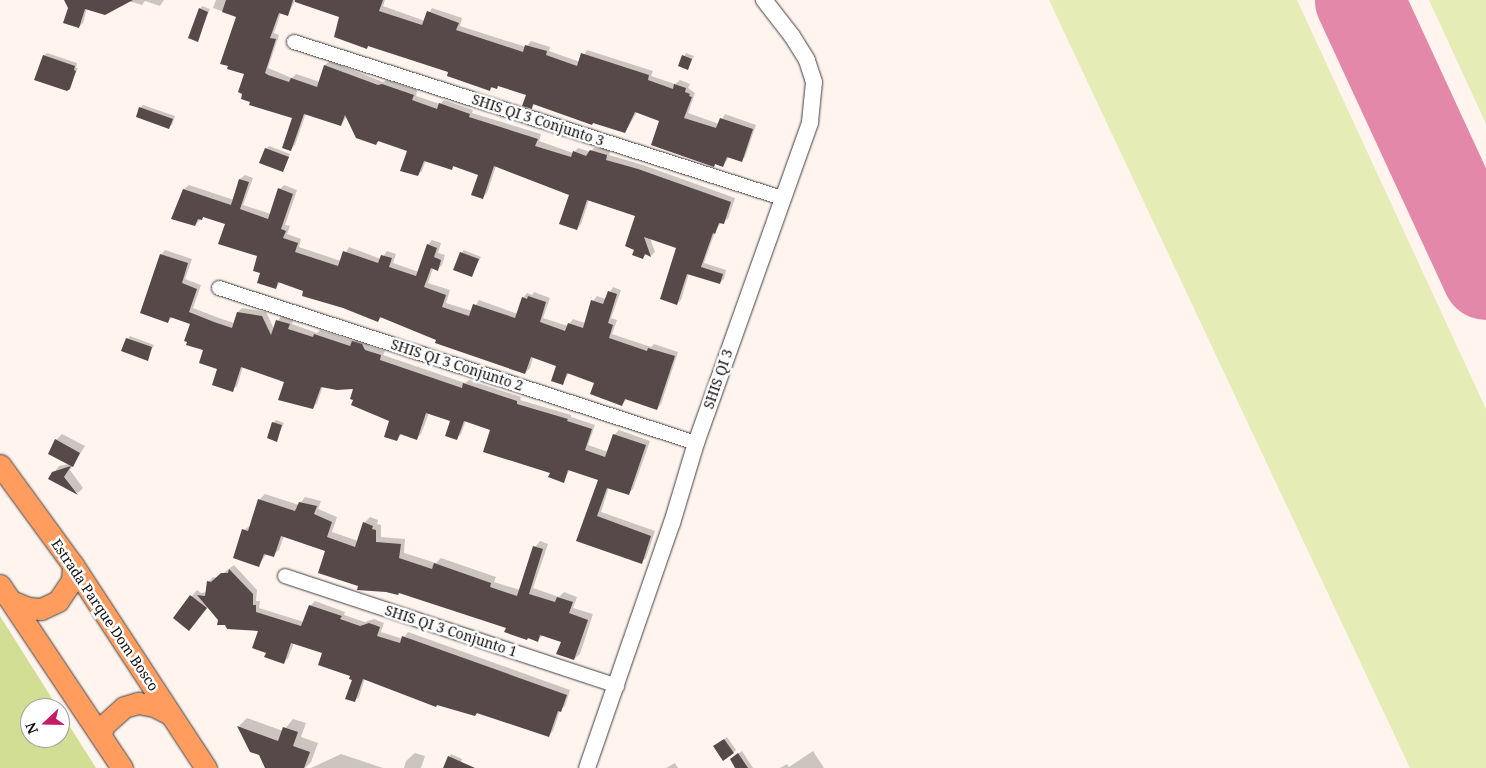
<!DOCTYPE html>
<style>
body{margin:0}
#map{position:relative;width:1486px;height:768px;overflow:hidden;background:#fff5ee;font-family:"Noto Serif",serif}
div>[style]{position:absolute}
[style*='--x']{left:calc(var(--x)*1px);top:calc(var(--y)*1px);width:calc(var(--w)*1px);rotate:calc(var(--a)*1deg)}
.green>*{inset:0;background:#e6ecb5}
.forest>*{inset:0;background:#d1de93}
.shadow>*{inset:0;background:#0003}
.runway>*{height:89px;margin:-44.5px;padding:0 44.5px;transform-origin:44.5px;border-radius:44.5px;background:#e388a9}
.building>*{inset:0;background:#574949}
.roads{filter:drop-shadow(0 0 1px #404040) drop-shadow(0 0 1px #404040)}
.minor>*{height:14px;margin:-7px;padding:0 7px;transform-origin:7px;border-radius:7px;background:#fff}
.tertiary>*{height:16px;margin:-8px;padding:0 8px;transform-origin:8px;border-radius:8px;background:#fff}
.primary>*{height:21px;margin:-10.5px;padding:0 10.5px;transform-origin:10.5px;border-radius:10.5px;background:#ff9c5e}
span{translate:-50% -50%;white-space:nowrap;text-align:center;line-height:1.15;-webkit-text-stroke:5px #fff;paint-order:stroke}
.street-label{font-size:14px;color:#0d0d0d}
.north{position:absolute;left:20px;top:698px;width:50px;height:50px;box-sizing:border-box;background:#fff;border:1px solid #9e9e9e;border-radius:50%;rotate:249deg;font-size:14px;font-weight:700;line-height:20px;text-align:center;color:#0d0d0d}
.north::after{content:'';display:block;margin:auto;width:18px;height:22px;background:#c71c64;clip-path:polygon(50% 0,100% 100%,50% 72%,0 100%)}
</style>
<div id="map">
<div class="green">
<div style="clip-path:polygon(1049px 0,1297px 0,1486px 409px,1486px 768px,1410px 768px)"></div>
<div style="clip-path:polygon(1429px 0,1486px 0,1486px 124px)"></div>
</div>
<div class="forest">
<div style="clip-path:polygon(0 616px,58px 708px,30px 708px,30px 738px,60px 738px,60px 711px,96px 768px,0 768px)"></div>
</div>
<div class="shadow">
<div style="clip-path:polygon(71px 0,164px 0,160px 6px,145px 1px,142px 5px,129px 1px,87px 8px,83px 23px,79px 27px)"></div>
<div style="clip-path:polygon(216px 0,385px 0,383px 6px,425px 21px,432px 8px,462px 18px,460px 26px,526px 47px,531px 41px,550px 47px,549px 51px,580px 62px,587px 50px,653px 71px,651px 76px,675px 84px,680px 80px,690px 84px,688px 88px,695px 93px,688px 113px,719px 124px,725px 114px,756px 125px,745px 157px,741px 161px,729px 157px,723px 166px,716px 163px,714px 166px,660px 120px,637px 112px,625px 132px,535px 104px,532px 107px,527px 94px,500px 85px,489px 89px,450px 72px,369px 45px,366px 48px,340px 16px,295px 1px,288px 14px,281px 12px,274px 33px,279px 35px,268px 68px,292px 78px,296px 74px,320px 82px,325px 65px,330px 61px,383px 82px,387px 80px,417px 90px,416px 96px,440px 104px,444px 100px,473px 110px,472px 113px,541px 134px,539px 141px,573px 153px,578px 148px,591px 152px,596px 146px,610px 151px,609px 155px,643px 165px,735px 198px,728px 219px,721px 222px,715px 232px,704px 263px,726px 270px,724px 279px,719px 283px,689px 273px,681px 300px,677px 304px,678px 247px,650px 238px,655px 252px,651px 256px,646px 254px,643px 257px,635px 249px,637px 215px,589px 200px,581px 224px,577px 229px,570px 195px,496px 166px,487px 193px,483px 197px,479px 174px,455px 165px,451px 169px,426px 160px,422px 171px,418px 175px,409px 150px,379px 140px,376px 143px,347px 116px,341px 125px,306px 113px,295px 145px,290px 150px,293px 117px,245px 74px,237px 16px,213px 8px)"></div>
<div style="clip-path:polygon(202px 6px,210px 9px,197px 40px,200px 9px)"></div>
<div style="clip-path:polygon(47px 53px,77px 63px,76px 68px,78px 68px,69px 88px,44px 56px)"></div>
<div style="clip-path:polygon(686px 53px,694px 56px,688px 68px,679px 65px)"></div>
<div style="clip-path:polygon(143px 105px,175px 116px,172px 125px,169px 127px,140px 108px)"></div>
<div style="clip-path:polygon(269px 146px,290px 154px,283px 170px,266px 149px)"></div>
<div style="clip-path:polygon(245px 175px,253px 178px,243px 205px,271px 214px,280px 189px,284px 185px,297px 190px,285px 225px,290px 226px,287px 234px,301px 239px,299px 247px,341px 261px,349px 247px,381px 259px,387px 251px,396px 254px,393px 263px,419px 272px,428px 245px,432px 240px,441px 243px,438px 253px,445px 255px,442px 265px,437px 269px,433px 268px,428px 283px,450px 290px,446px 303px,472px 311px,479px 300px,518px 314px,523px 298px,527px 293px,532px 295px,534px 292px,550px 298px,543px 318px,568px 326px,573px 319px,585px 323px,593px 301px,597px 296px,606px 299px,613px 287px,621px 290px,611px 318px,617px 320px,612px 334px,651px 347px,654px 344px,678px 352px,661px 404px,657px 409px,627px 399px,622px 404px,595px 382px,569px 373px,562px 384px,557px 365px,533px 357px,530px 368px,525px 373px,382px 317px,378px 321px,281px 281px,276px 288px,262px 272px,259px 255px,226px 224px,204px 216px,195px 225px,173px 218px,184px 189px,189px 185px,234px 200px,240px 179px)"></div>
<div style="clip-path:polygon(165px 250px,192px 259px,185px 279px,201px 285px,193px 308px,219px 318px,234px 323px,238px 312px,242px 308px,266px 312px,274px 329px,281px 316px,293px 320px,292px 324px,317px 333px,320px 330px,354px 341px,358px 337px,366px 340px,369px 346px,385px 351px,383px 355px,465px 383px,469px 380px,521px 397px,520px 400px,571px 415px,571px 417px,595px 425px,588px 445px,608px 452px,614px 435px,619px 430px,650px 441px,633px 489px,629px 493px,609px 487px,601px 512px,655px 531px,646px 558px,641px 562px,578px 540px,599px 479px,570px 469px,564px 481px,492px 429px,466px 420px,461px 434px,457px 438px,452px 421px,429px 413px,421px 434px,417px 438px,402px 433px,397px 440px,391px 421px,355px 387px,323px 386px,317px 403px,313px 408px,285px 381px,243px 367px,237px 386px,232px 390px,205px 350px,192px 323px,173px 317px,168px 321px,161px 255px)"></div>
<div style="clip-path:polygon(464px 250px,481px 257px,471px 276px,461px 253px)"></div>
<div style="clip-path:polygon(130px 336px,154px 345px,147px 359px,128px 339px)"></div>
<div style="clip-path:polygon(276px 420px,284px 423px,276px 440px,273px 423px)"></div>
<div style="clip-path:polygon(62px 434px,85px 446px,70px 470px,83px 488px,78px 493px,50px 478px,59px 466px,69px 464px,56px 440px)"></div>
<div style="clip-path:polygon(265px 494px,299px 505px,305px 497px,321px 501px,318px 509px,337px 517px,332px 532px,358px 541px,364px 523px,370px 517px,378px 520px,377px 524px,381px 525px,381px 537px,405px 539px,404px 553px,436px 563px,441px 558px,496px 577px,494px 582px,520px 590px,535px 547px,540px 541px,548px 544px,533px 588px,559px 597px,564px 592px,577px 597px,573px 608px,593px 614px,580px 654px,574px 659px,562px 641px,543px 635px,538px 640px,507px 627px,400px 592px,359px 586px,326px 550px,284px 536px,279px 550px,273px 555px,267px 553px,259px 565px,244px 530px,251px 525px,259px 500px)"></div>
<div style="clip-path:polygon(234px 565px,257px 590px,256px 601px,260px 601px,259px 608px,304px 622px,310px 606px,315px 601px,345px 612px,344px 615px,365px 622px,374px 619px,384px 623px,381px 632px,403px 639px,408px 632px,570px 690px,565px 706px,560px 710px,553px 731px,548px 736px,365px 678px,359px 697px,354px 701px,351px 675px,323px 652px,294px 643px,288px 658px,284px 663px,267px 652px,260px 630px,225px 624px,208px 606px,195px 623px,174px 618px,197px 590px,201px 593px,207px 592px,208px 582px,213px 577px,217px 578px)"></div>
<div style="clip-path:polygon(247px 718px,283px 731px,293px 719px,306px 723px,301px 737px,318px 743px,311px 762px,305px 768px,267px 768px,260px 754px,251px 751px,239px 726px)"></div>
<div style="clip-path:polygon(727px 737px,736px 750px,734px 752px,718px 744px)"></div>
<div style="clip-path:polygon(742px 751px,753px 768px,737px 768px,735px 756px)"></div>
<div style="clip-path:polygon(813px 751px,824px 768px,780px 768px,787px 764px,789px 767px)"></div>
<div style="clip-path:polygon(415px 753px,425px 756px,421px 768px,404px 768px,406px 761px)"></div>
<div style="clip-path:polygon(341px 754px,383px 768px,311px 768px)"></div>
<div style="clip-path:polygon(451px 754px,462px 759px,459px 768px,444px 768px)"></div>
<div style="clip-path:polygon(675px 763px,678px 768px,666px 768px)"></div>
</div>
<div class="runway">
<div style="--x:1359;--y:0;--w:303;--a:65.2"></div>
</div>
<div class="building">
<div style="clip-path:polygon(64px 0,133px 0,105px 15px,85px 9px,79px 28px,63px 23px,68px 8px)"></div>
<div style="clip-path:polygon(226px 0,293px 0,288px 16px,279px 13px,270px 38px,276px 39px,265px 73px,268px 75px,289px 82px,291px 78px,317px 87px,324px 65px,378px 85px,382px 84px,414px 95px,412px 100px,437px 109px,439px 103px,470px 114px,469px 117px,538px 139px,535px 146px,571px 157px,573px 151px,586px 156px,590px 150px,607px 155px,606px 160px,638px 169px,731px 202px,724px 224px,719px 223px,715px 234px,713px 233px,701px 267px,723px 274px,720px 284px,687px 274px,677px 305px,660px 299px,676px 248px,644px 237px,651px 257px,645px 254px,643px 259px,632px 255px,634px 250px,625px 246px,635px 216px,587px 200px,577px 230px,559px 224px,569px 195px,494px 166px,483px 199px,471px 195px,478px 175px,453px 166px,452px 170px,424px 161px,418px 176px,400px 171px,407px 151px,378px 141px,376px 145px,356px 138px,345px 115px,341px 126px,304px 114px,291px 151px,282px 148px,292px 118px,249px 105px,250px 102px,241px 99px,242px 94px,238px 92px,244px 74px,227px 69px,228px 66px,220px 64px,236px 17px,222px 12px)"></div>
<div style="clip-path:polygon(295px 0,383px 0,379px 11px,422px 25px,427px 11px,459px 23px,456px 30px,523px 52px,525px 45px,547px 51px,546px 55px,577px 66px,581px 53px,649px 75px,648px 80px,673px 89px,674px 84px,686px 88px,685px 92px,690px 94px,689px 96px,692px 97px,684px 118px,716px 128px,720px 118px,753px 129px,742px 162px,727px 157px,723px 167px,715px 164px,714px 167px,651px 145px,659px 121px,635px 112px,625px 133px,593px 123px,592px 125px,533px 104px,532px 109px,522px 106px,526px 95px,498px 86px,497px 89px,491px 87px,490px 91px,447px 76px,448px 72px,368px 46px,367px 49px,334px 37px,339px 17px,295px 2px)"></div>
<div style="clip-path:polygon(199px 8px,208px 12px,198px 42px,188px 38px)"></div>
<div style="clip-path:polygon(43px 55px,75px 66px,74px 70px,76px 71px,70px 89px,67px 91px,34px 80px)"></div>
<div style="clip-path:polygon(682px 55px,692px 59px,688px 70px,678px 66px)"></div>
<div style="clip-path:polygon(139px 107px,173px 119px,169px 129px,136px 117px)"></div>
<div style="clip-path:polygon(265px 148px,289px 157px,283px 172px,259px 163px)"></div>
<div style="clip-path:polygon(239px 179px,249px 182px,240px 209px,268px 219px,278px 188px,293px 194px,281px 229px,286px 231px,283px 238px,298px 243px,295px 252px,338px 266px,343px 251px,378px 263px,381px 255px,392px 258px,389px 267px,416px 276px,427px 244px,437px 248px,434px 257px,441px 260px,438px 271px,431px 268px,424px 287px,446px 295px,442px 307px,469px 316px,473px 304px,515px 318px,522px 297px,527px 299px,528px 296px,546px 302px,540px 322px,565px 331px,568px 323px,583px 328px,591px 300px,603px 304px,608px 291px,617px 294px,608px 323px,613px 325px,609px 338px,647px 351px,648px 348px,675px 356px,657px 410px,625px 399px,622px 406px,590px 394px,594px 383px,567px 373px,563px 385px,551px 381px,556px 366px,531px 357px,525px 374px,435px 343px,436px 340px,380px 317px,378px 322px,343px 308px,302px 296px,303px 291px,278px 282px,276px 289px,257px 283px,260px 273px,253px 271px,257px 256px,218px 244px,225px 224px,203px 217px,202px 220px,198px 219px,195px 226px,171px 219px,183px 189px,231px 205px)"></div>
<div style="clip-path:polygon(460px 252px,479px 259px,472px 277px,453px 270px)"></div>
<div style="clip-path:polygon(160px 254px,188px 263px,182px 283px,197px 289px,189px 312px,214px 322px,232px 328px,237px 312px,262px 316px,271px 335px,276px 320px,290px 324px,288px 329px,313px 337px,314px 334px,350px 346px,352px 341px,362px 344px,365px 350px,381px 355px,380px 360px,462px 388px,463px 383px,517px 401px,517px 404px,568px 419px,567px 421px,592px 429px,585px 450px,605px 457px,613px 434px,646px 445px,629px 495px,607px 488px,597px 516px,651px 536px,642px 564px,576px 541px,598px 480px,568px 470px,564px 483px,548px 477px,550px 473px,483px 452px,490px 430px,464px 421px,457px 440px,445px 436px,450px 421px,426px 413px,417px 440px,400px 434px,397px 441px,384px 437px,389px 421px,351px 405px,353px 400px,350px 399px,353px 389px,337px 390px,321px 387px,313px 409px,278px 400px,284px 382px,241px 367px,233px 392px,212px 385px,217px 369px,199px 363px,203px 350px,186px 345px,187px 342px,184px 341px,190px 324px,170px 317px,168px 323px,140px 313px)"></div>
<div style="clip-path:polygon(126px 338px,152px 347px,148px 361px,121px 351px)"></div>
<div style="clip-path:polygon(272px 422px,282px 425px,277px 442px,267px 438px)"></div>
<div style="clip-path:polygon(55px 439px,80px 453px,73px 467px,48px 454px)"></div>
<div style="clip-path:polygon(71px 466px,64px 477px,78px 495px,48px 479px,52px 472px)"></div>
<div style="clip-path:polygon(258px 499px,295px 511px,299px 502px,317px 506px,314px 514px,332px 522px,327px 537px,355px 547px,363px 522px,373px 526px,372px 529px,376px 530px,376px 542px,401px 544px,399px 558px,432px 569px,434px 563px,491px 583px,490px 587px,517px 596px,533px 546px,543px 549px,529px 594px,555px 602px,557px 597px,573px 602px,569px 613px,588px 620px,574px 660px,556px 654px,561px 642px,540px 635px,538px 642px,528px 638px,527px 640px,504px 632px,506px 628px,399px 593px,398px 595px,386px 592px,357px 590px,358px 586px,318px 573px,325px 551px,281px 536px,274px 557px,264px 554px,259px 567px,233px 558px,242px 529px,248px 531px)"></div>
<div style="clip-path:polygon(229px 569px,253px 594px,253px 605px,256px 605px,256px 612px,301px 626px,309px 605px,342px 616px,340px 619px,360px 626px,369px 623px,380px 627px,377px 636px,400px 643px,402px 636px,567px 695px,561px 712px,558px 711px,549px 737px,477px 713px,475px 716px,437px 705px,436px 707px,363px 679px,355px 702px,345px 699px,352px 680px,349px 679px,350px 676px,318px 665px,322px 653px,291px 643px,284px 664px,264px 657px,266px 653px,252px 648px,258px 631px,227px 629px,225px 625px,217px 625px,218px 620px,197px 595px,205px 596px,207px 581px,211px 582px,221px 573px,228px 573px)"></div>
<div style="clip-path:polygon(190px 595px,207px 608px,189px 631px,173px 618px)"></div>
<div style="clip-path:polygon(237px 726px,278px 741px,283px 727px,298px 732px,293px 746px,310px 752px,304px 768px,265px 768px,259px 755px,250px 752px)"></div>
<div style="clip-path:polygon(724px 739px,734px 753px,723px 761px,713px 746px)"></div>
<div style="clip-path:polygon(738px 753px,748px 768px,735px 768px,730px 759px)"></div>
<div style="clip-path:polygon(448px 756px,475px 768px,443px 768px)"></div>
</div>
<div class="roads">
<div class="minor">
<div style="--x:294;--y:42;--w:512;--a:17.73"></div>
<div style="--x:219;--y:288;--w:502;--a:18"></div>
<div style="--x:285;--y:576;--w:350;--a:18.3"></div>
</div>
<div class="tertiary">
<div style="--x:587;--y:768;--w:259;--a:-70.9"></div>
<div style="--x:672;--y:523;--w:84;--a:-73.3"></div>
<div style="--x:696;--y:443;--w:341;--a:-70.4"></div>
<div style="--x:810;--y:122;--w:40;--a:-84.3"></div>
<div style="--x:814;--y:82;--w:23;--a:-108"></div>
<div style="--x:807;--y:60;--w:28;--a:-122"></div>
<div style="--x:792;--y:36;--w:46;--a:-127.9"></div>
</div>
<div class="primary">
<div style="--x:0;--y:465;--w:124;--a:53.9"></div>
<div style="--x:73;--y:565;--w:243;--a:56.8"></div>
<div style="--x:0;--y:585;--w:220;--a:56.3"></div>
<div style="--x:11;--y:601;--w:18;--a:22"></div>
<div style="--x:28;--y:608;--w:13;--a:4"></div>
<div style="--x:41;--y:609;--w:19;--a:-25"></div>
<div style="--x:58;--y:601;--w:25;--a:-56"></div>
<div style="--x:72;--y:580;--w:15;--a:-86"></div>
<div style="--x:101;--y:735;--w:9;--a:-77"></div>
<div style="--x:103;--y:726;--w:28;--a:-42"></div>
<div style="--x:124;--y:707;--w:15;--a:-16"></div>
<div style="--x:138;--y:703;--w:16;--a:11"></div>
<div style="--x:154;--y:706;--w:18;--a:27"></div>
</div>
</div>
<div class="street-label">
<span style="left:538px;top:120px;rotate:18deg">SHIS QI 3 Conjunto 3</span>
<span style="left:457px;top:365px;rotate:18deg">SHIS QI 3 Conjunto 2</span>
<span style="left:718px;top:379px;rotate:-71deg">SHIS QI 3</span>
<span style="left:105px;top:615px;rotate:56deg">Estrada Parque Dom Bosco</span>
<span style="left:451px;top:631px;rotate:18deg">SHIS QI 3 Conjunto 1</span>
</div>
<div class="north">N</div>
</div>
